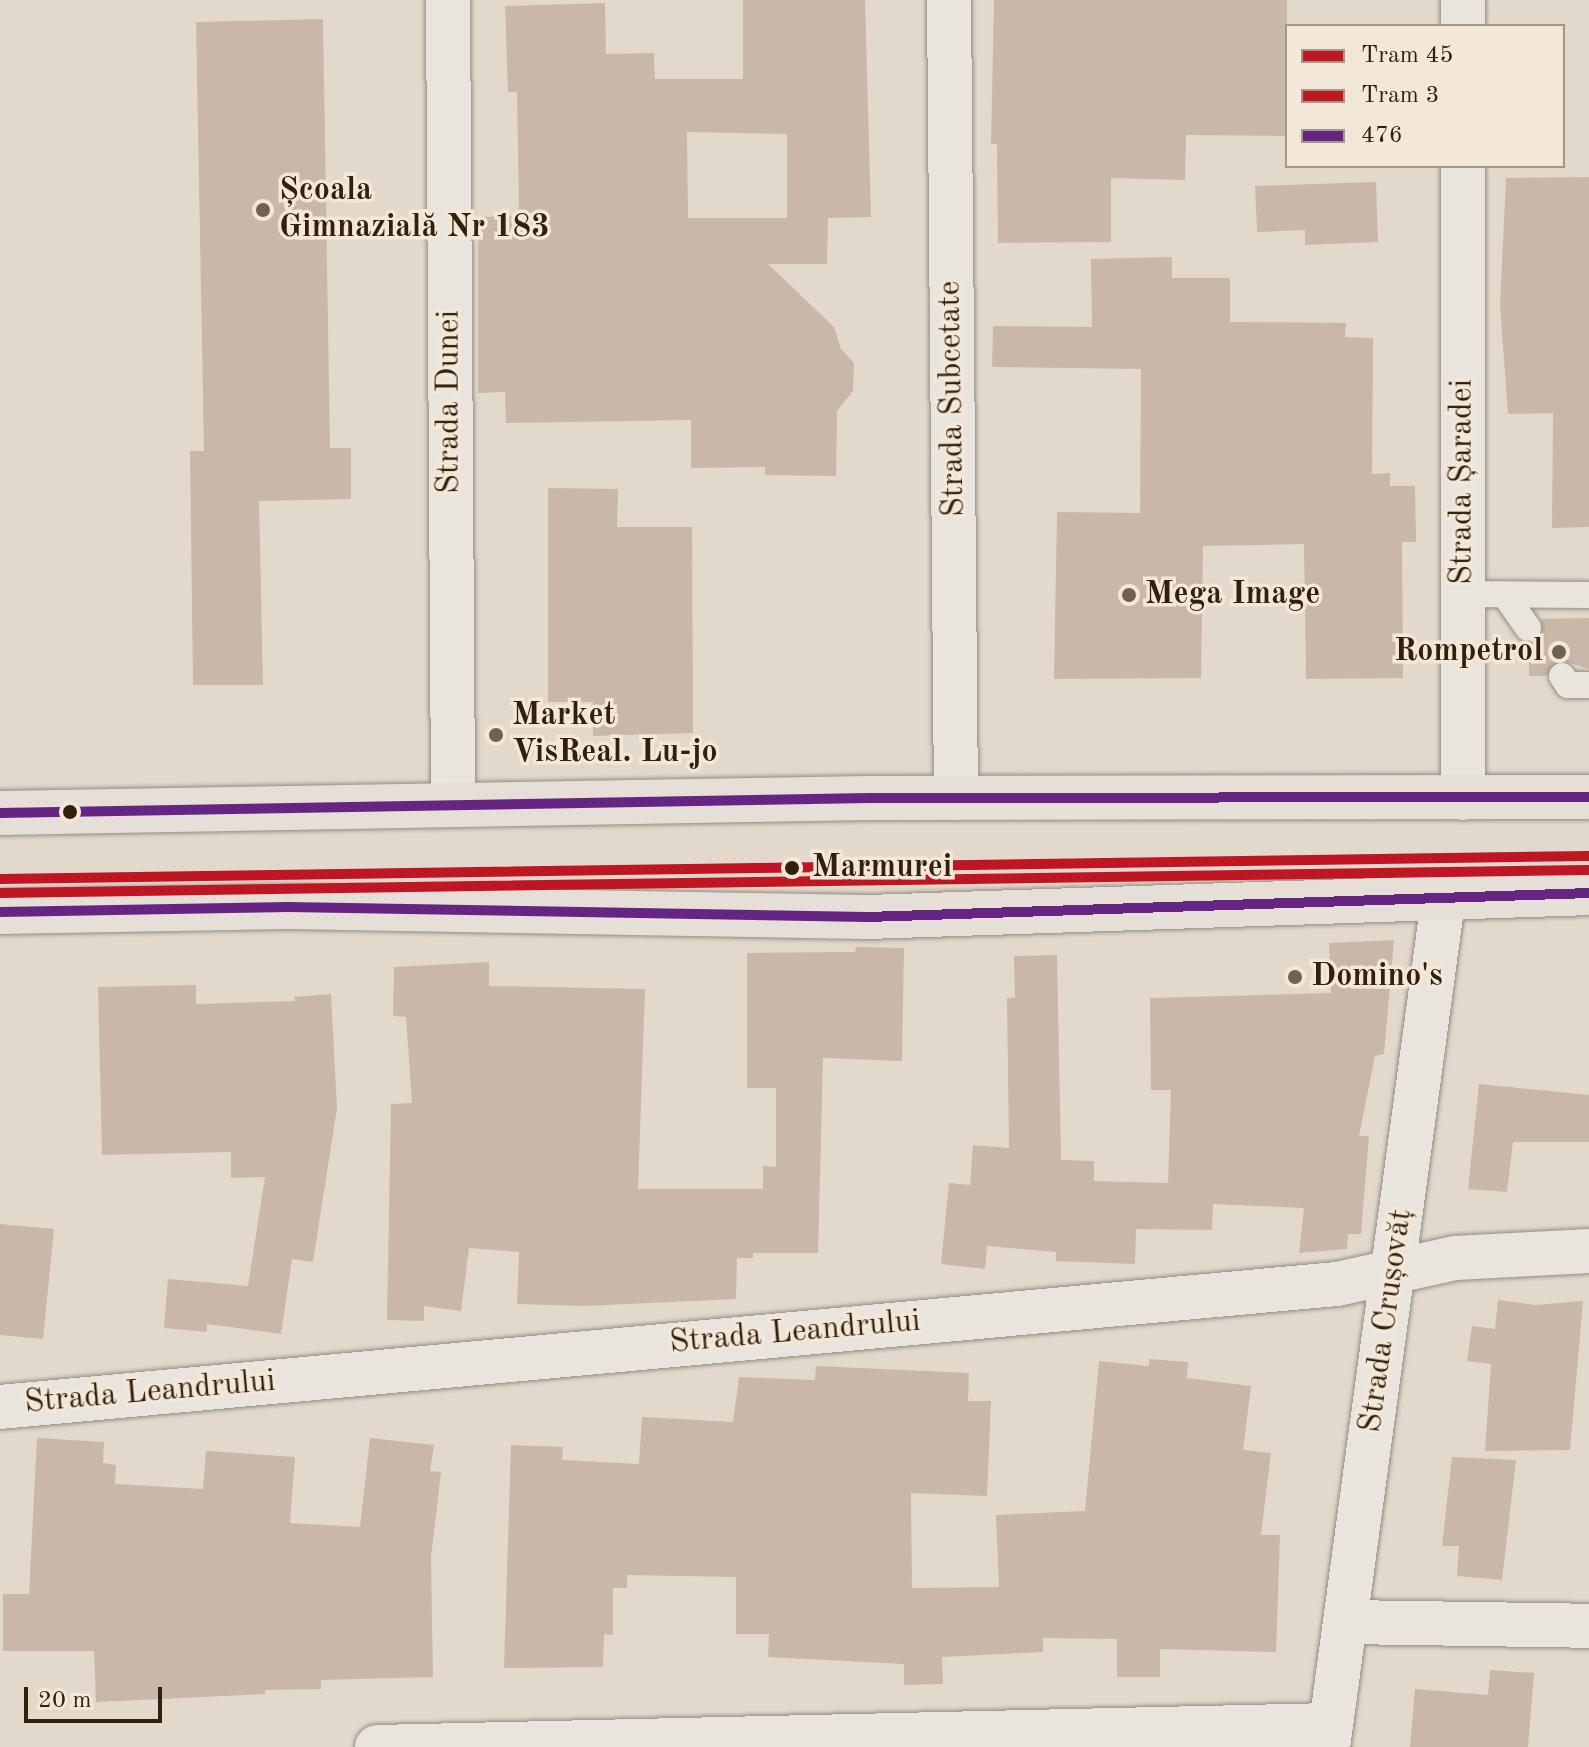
<!DOCTYPE html>
<meta charset="utf-8">
<style>
body{margin:0}
#map{position:relative;width:1589px;height:1747px;overflow:hidden;background:#e2d9cc;font-family:"Old Standard TT",serif}
div>[style]{position:absolute}
[style*='--x']{left:calc(var(--x)*1px);top:calc(var(--y)*1px);width:calc(var(--w)*1px);rotate:calc(var(--a)*1deg)}
.building>*{inset:0;background:#c9b7aa}
.roads{filter:drop-shadow(0 0 2px #948c82) drop-shadow(0 0 2px #948c82)}
.lane>*{height:26px;margin:-13px;padding:0 13px;transform-origin:13px;border-radius:13px;background:#e9e4dd}
.street>*{height:44px;margin:-22px;padding:0 22px;transform-origin:22px;border-radius:22px;background:#e9e4dd}
.secondary>*{height:44px;margin:-22px;padding:0 22px;transform-origin:22px;border-radius:22px;background:#e9e4dd}
.primary>*{height:44px;margin:-22px;padding:0 22px;transform-origin:22px;border-radius:22px;background:#e5dfd8}
.bus-1>*{height:10px;margin:-5px;padding:0 5px;transform-origin:5px;border-radius:5px;background:#662483}
.tram-1>*{height:10px;margin:-5px;padding:0 5px;transform-origin:5px;border-radius:5px;background:#be1622}
.tram-2>*{height:10px;margin:-5px;padding:0 5px;transform-origin:5px;border-radius:5px;background:#be1622}
.dots>*{width:22px;height:22px;translate:-50% -50%;box-sizing:border-box;border:4px solid #f2e7d8;border-radius:50%}
span{translate:-50% -50%;white-space:nowrap;text-align:center;line-height:1.15;-webkit-text-stroke:7px #f2e7d8;paint-order:stroke}
.poi-label{font-size:32px;color:#32200d;font-weight:700}
.left{translate:0 -50%;text-align:left}
.right{translate:-100% -50%;text-align:right}
.street-label{font-size:32px;color:#32200d}
.stop-label{font-size:32px;color:#32200d;font-weight:700}
.legend{position:absolute;left:1285px;top:24px;width:280px;height:144px;box-sizing:border-box;background:#f2e7d8;border:2px solid #a59787;margin:0;padding:10px 14px;list-style:none;font-size:24px;color:#32200d}
.legend li{display:flex;align-items:center;gap:16px;height:40px}
.legend b{width:40px;border:2px solid #a59787}
.scale{position:absolute;left:24px;top:1687px;width:138px;height:36px;box-sizing:border-box;border:4px solid #32200d;border-top:0;padding-left:10px;font-size:24px;line-height:28px;white-space:nowrap;color:#32200d;-webkit-text-stroke:6px #f2e7d8;paint-order:stroke}
</style>
<div id="map">
<div class="building">
<div style="clip-path:polygon(evenodd,743px 0,865px 0,871px 217px,828px 218px,827px 264px,768px 264px,834px 327px,841px 349px,854px 363px,853px 391px,837px 411px,836px 476px,765px 475px,765px 467px,691px 468px,691px 420px,506px 423px,505px 392px,478px 393px,478px 217px,515px 216px,519px 208px,517px 92px,508px 92px,505px 6px,605px 3px,606px 54px,654px 53px,655px 79px,743px 79px,743px 0,687px 132px,787px 134px,787px 218px,688px 218px,687px 132px)"></div>
<div style="clip-path:polygon(994px 0,1287px 0,1287px 136px,1186px 135px,1185px 180px,1111px 178px,1111px 242px,998px 243px,997px 144px,991px 144px)"></div>
<div style="clip-path:polygon(323px 19px,330px 448px,351px 448px,351px 499px,259px 501px,263px 685px,193px 685px,190px 451px,204px 451px,196px 22px)"></div>
<div style="clip-path:polygon(1589px 177px,1589px 527px,1552px 528px,1553px 413px,1508px 414px,1500px 305px,1506px 178px)"></div>
<div style="clip-path:polygon(1376px 182px,1378px 242px,1305px 245px,1305px 230px,1257px 232px,1255px 186px)"></div>
<div style="clip-path:polygon(1172px 257px,1172px 278px,1230px 278px,1230px 322px,1346px 323px,1345px 337px,1373px 338px,1372px 474px,1390px 473px,1390px 486px,1415px 486px,1416px 542px,1402px 542px,1403px 678px,1306px 679px,1304px 544px,1203px 546px,1201px 678px,1054px 679px,1057px 512px,1140px 513px,1141px 369px,992px 367px,993px 326px,1092px 327px,1091px 259px)"></div>
<div style="clip-path:polygon(548px 488px,618px 489px,617px 527px,692px 527px,693px 733px,593px 736px,593px 702px,548px 702px)"></div>
<div style="clip-path:polygon(1589px 618px,1589px 669px,1560px 660px,1546px 676px,1529px 676px,1529px 644px,1542px 635px,1541px 619px)"></div>
<div style="clip-path:polygon(1394px 940px,1384px 1054px,1375px 1056px,1359px 1136px,1369px 1136px,1361px 1234px,1348px 1234px,1347px 1249px,1299px 1253px,1304px 1208px,1213px 1204px,1212px 1230px,1136px 1229px,1135px 1264px,1056px 1261px,1056px 1252px,987px 1246px,985px 1269px,941px 1264px,949px 1183px,970px 1185px,973px 1145px,1009px 1148px,1007px 998px,1015px 998px,1014px 956px,1057px 955px,1061px 1160px,1094px 1161px,1094px 1181px,1168px 1183px,1171px 1090px,1151px 1090px,1150px 998px,1331px 993px,1329px 943px)"></div>
<div style="clip-path:polygon(856px 947px,904px 948px,902px 1061px,823px 1058px,818px 1253px,753px 1253px,753px 1258px,737px 1258px,736px 1299px,584px 1306px,517px 1304px,519px 1252px,469px 1248px,461px 1311px,424px 1306px,424px 1321px,387px 1320px,391px 1104px,412px 1103px,406px 1017px,393px 1016px,394px 967px,489px 962px,489px 986px,645px 989px,638px 1189px,763px 1189px,763px 1166px,776px 1167px,776px 1088px,747px 1088px,747px 953px,855px 952px)"></div>
<div style="clip-path:polygon(196px 985px,196px 1004px,295px 1001px,294px 997px,331px 994px,337px 1108px,313px 1262px,292px 1259px,281px 1334px,207px 1324px,207px 1332px,164px 1328px,168px 1279px,248px 1286px,265px 1177px,231px 1178px,231px 1152px,102px 1155px,98px 987px)"></div>
<div style="clip-path:polygon(1479px 1084px,1589px 1095px,1589px 1142px,1513px 1142px,1507px 1192px,1468px 1189px)"></div>
<div style="clip-path:polygon(0 1224px,54px 1229px,43px 1339px,0 1335px)"></div>
<div style="clip-path:polygon(1498px 1300px,1536px 1305px,1583px 1301px,1570px 1450px,1485px 1451px,1491px 1364px,1467px 1361px,1472px 1326px,1495px 1329px)"></div>
<div style="clip-path:polygon(1149px 1359px,1188px 1362px,1187px 1378px,1251px 1386px,1243px 1450px,1271px 1453px,1261px 1535px,1280px 1535px,1276px 1652px,1160px 1649px,1160px 1677px,1117px 1677px,1117px 1639px,1043px 1638px,1043px 1652px,942px 1657px,943px 1684px,904px 1685px,904px 1664px,768px 1657px,769px 1634px,736px 1634px,736px 1577px,627px 1575px,627px 1588px,613px 1588px,613px 1635px,604px 1634px,603px 1667px,504px 1668px,511px 1445px,563px 1447px,562px 1460px,639px 1464px,642px 1417px,733px 1422px,739px 1377px,815px 1380px,816px 1366px,969px 1373px,968px 1401px,991px 1401px,987px 1496px,911px 1493px,912px 1588px,999px 1587px,996px 1515px,1085px 1511px,1099px 1361px,1149px 1366px)"></div>
<div style="clip-path:polygon(37px 1438px,104px 1442px,103px 1463px,116px 1465px,115px 1484px,203px 1489px,206px 1451px,295px 1457px,290px 1523px,360px 1527px,370px 1438px,434px 1445px,430px 1471px,441px 1472px,431px 1557px,433px 1677px,321px 1680px,321px 1689px,265px 1690px,265px 1694px,96px 1702px,94px 1651px,3px 1651px,3px 1594px,29px 1594px)"></div>
<div style="clip-path:polygon(1452px 1457px,1516px 1460px,1502px 1580px,1457px 1576px,1459px 1546px,1442px 1546px)"></div>
<div style="clip-path:polygon(1490px 1670px,1534px 1673px,1528px 1747px,1410px 1747px,1415px 1689px,1488px 1695px)"></div>
</div>
<div class="roads">
<div class="lane">
<div style="--x:1463;--y:594;--w:126;--a:0.5"></div>
<div style="--x:1505;--y:595;--w:40;--a:55.1"></div>
<div style="--x:1562;--y:676;--w:11;--a:56"></div>
<div style="--x:1568;--y:685;--w:21;--a:0"></div>
</div>
<div class="street">
<div style="--x:448;--y:0;--w:805;--a:89.64"></div>
<div style="--x:1463;--y:26;--w:26;--a:-90"></div>
<div style="--x:1463;--y:166;--w:632;--a:90"></div>
<div style="--x:0;--y:1407;--w:1343;--a:-5.26"></div>
<div style="--x:1337;--y:1284;--w:121;--a:-12.4"></div>
<div style="--x:1455;--y:1258;--w:134;--a:-3"></div>
<div style="--x:1347;--y:1622;--w:242;--a:0.9"></div>
<div style="--x:377;--y:1747;--w:954;--a:-1.32"></div>
<div style="--x:1328;--y:1747;--w:861;--a:-82.26"></div>
</div>
<div class="secondary">
<div style="--x:949;--y:0;--w:798;--a:89.5"></div>
</div>
<div class="primary">
<div style="--x:0;--y:813;--w:869;--a:-0.99"></div>
<div style="--x:869;--y:798;--w:720;--a:-0.08"></div>
<div style="--x:0;--y:912;--w:288;--a:-1"></div>
<div style="--x:288;--y:907;--w:579;--a:0.99"></div>
<div style="--x:867;--y:917;--w:722;--a:-1.9"></div>
</div>
</div>
<div class="bus-1">
<div style="--x:0;--y:813;--w:869;--a:-0.99"></div>
<div style="--x:869;--y:798;--w:720;--a:-0.08"></div>
<div style="--x:0;--y:912;--w:288;--a:-1"></div>
<div style="--x:288;--y:907;--w:579;--a:0.99"></div>
<div style="--x:867;--y:917;--w:722;--a:-1.9"></div>
</div>
<div class="tram-1">
<div style="--x:0;--y:879;--w:1589;--a:-0.83"></div>
</div>
<div class="tram-2">
<div style="--x:0;--y:893;--w:1589;--a:-0.83"></div>
</div>
<div class="dots">
<div style="left:263px;top:210px;background:#706150"></div>
<div style="left:1129px;top:595px;background:#706150"></div>
<div style="left:1559px;top:652px;background:#706150"></div>
<div style="left:496px;top:735px;background:#706150"></div>
<div style="left:70px;top:812px;background:#32200d"></div>
<div style="left:792px;top:868px;background:#32200d"></div>
<div style="left:1295px;top:977px;background:#706150"></div>
</div>
<div class="poi-label">
<span class="left" style="left:279px;top:210px">Școala<br>Gimnazială Nr 183</span>
<span class="left" style="left:1145px;top:595px">Mega Image</span>
<span class="right" style="left:1543px;top:652px">Rompetrol</span>
<span class="left" style="left:512px;top:735px">Market<br>VisReal. Lu-jo</span>
<span class="left" style="left:1311px;top:977px">Domino's</span>
</div>
<div class="street-label">
<span style="left:953px;top:399px;rotate:-91deg">Strada Subcetate</span>
<span style="left:450px;top:402px;rotate:-90deg">Strada Dunei</span>
<span style="left:1463px;top:482px;rotate:-90deg">Strada Șaradei</span>
<span style="left:1387px;top:1321px;rotate:-82deg">Strada Crușovăț</span>
<span style="left:795px;top:1333px;rotate:-5deg">Strada Leandrului</span>
<span style="left:150px;top:1393px;rotate:-5deg">Strada Leandrului</span>
</div>
<div class="stop-label">
<span class="left" style="left:812px;top:868px">Marmurei</span>
</div>
<ul class="legend">
<li><b style="height:10px;background:#be1622"></b>Tram 45</li>
<li><b style="height:10px;background:#be1622"></b>Tram 3</li>
<li><b style="height:10px;background:#662483"></b>476</li>
</ul>
<div class="scale">20 m</div>
</div>
